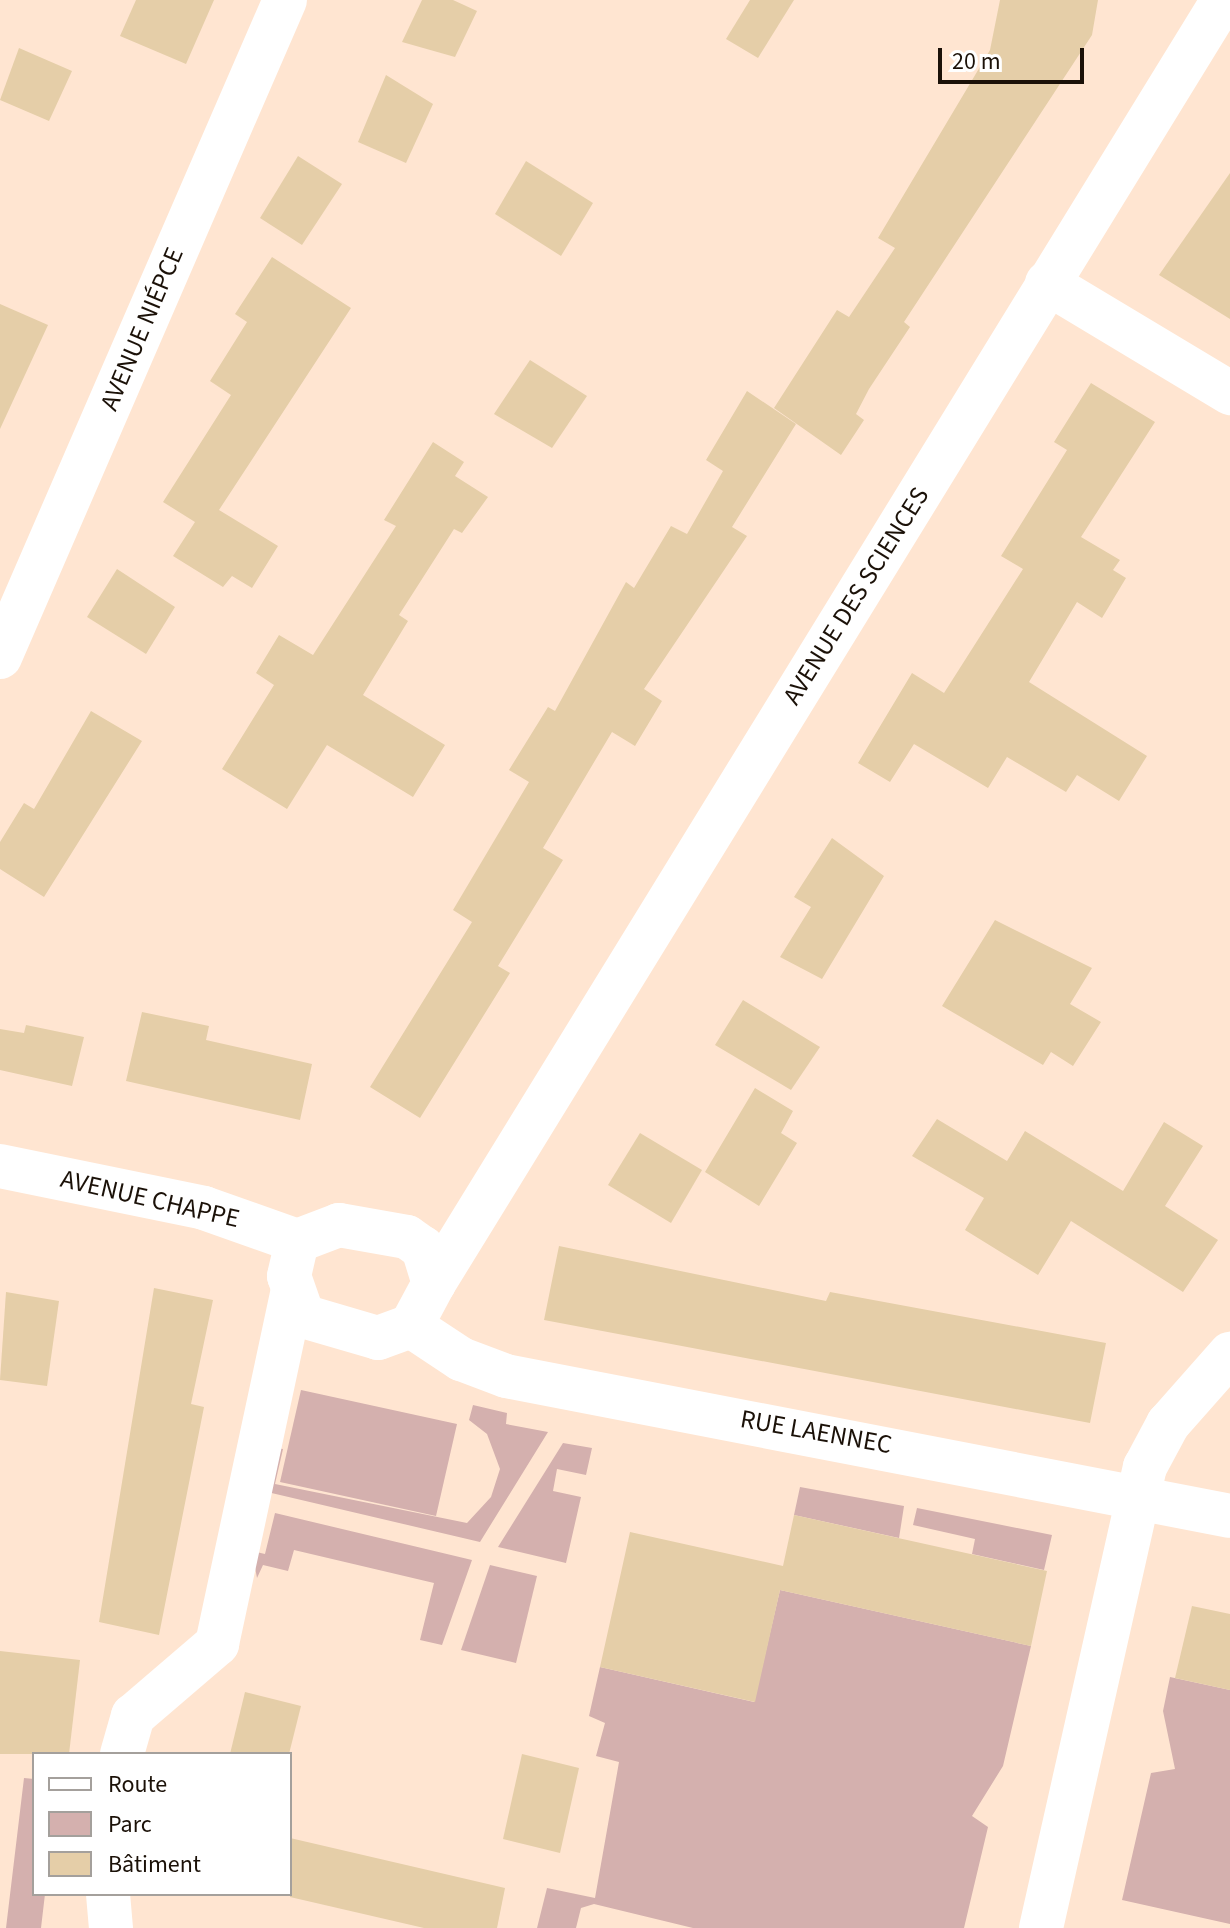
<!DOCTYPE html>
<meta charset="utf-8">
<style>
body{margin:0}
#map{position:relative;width:1230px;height:1928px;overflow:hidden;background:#ffe5d1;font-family:"Source Sans 3",sans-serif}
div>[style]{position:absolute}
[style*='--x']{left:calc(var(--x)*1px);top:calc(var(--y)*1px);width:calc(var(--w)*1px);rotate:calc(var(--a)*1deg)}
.green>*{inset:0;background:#d4b0ae}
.building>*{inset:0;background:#e5cea8}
.minor>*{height:44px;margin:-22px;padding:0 22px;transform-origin:22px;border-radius:22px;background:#fff}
.tertiary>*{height:44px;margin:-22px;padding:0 22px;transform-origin:22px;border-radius:22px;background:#fff}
span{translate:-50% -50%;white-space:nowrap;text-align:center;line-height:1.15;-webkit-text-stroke:6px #fff;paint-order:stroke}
.street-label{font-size:26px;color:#1b1108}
.legend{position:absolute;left:32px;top:1752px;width:260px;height:144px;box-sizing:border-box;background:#fff;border:2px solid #a4a09c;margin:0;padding:10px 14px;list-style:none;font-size:24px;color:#1b1108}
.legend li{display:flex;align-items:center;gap:16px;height:40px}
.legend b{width:40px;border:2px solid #a4a09c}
.scale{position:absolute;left:938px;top:48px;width:146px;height:36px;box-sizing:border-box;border:4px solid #1b1108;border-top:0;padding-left:10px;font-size:24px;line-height:28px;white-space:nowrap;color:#1b1108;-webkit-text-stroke:6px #fff;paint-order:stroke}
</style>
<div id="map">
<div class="green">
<div style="clip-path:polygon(301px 1390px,457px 1424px,436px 1516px,280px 1482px)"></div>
<div style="clip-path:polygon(473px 1405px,507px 1413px,506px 1424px,548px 1432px,480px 1542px,263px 1491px,275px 1448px,283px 1449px,275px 1484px,467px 1523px,491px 1497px,500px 1469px,487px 1434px,469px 1420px)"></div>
<div style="clip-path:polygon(563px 1443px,592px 1448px,586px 1475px,557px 1469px,553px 1491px,581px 1497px,566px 1563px,498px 1547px)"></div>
<div style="clip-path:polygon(800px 1487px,904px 1506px,899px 1538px,794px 1515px)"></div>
<div style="clip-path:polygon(917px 1508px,1052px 1535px,1044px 1570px,972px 1554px,975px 1539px,913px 1525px)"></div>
<div style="clip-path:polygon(275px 1513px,472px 1560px,442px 1645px,420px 1640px,434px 1583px,294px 1550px,288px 1571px,263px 1565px,257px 1578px,252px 1551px,265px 1554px)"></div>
<div style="clip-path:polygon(490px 1565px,537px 1576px,516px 1663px,461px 1650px)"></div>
<div style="clip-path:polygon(780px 1590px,1031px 1646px,1003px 1766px,972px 1816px,988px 1827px,964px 1928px,693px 1928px,594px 1904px,581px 1908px,576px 1928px,537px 1928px,547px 1888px,595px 1898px,619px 1762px,596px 1756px,605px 1723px,589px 1716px,600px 1667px,754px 1702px)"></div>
<div style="clip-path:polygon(1170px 1677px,1230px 1690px,1230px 1924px,1122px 1900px,1151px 1773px,1175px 1769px,1163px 1711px)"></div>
<div style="clip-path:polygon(24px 1778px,34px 1779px,34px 1894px,45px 1894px,41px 1928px,6px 1928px)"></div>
</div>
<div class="building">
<div style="clip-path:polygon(136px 0,214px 0,186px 64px,120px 36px)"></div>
<div style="clip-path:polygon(422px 0,453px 0,477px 11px,455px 57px,402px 42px)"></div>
<div style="clip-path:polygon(750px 0,794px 0,758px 58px,726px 39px)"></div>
<div style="clip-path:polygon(1000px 0,1098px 0,1092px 35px,904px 322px,910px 327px,869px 389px,856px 414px,864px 420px,841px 455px,774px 408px,837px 310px,849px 317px,895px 248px,878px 238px,990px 50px)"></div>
<div style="clip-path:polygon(19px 48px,72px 71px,49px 121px,0 100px)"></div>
<div style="clip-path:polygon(386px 75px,433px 104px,406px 163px,358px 142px)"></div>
<div style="clip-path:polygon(298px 156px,342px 184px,302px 245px,260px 218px)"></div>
<div style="clip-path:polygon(526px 161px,593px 203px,561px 256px,495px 214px)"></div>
<div style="clip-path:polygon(1230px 173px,1230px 319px,1159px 275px)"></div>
<div style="clip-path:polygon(272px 257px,351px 308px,219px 510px,278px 546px,252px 588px,232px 576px,223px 587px,173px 556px,195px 522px,163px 502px,231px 395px,210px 381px,247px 322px,235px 314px)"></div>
<div style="clip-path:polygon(0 304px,48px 325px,0 429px)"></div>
<div style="clip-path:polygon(530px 360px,587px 396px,552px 448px,494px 414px)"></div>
<div style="clip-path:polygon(1091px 383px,1155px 422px,1081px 537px,1120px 560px,1113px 570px,1126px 578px,1102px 618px,1077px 602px,1029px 682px,1147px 756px,1119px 801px,1077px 775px,1066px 792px,1007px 757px,988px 788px,914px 744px,890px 782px,858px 763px,912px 673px,944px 693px,1023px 569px,1001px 556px,1067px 450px,1054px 442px)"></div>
<div style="clip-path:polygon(747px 391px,796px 424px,732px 527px,747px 536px,644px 689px,662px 701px,635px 746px,612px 732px,543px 848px,563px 860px,498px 966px,510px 973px,420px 1118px,370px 1087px,472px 922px,453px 910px,529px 782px,509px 770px,548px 707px,555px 711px,626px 582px,634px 588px,671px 526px,687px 534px,723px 471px,706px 460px)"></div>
<div style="clip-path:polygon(433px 442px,464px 462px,455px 476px,488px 497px,462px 533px,454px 529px,399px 615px,408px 621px,363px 695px,445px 745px,413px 797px,327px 745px,287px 809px,222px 769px,274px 685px,256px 673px,279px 635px,313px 655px,396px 526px,384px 520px)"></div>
<div style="clip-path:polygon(117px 569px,175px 607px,146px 654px,87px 617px)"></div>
<div style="clip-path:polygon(91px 711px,142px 741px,44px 897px,0 869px,0 842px,24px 803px,34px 809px)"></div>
<div style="clip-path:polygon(832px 838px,884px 876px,822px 979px,780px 957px,811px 907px,794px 897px)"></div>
<div style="clip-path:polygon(995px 920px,1092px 968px,1070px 1004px,1101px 1022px,1073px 1066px,1051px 1052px,1043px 1065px,942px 1006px)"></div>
<div style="clip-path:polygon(743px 1000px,820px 1047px,791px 1090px,715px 1045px)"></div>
<div style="clip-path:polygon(142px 1012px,209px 1026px,206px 1040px,312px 1064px,300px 1120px,126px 1081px)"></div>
<div style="clip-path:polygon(26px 1025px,84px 1037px,72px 1086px,0 1070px,0 1029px,24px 1033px)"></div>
<div style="clip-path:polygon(755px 1088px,793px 1111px,781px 1133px,797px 1143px,759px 1206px,705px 1172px)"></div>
<div style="clip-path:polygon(937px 1119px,1007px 1161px,1025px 1131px,1123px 1191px,1164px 1122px,1203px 1146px,1165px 1206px,1218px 1240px,1183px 1292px,1071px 1221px,1038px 1275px,965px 1230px,984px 1198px,912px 1156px)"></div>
<div style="clip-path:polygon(640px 1133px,702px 1170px,671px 1223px,608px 1185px)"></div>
<div style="clip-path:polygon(559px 1246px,826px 1301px,830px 1292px,1106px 1343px,1090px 1423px,544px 1320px)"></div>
<div style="clip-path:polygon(154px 1288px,213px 1300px,191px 1404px,204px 1407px,159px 1635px,99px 1622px)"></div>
<div style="clip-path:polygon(6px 1292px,59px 1301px,47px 1386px,0 1380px)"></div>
<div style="clip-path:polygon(794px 1515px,1047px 1571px,1031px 1646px,780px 1590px,755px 1702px,600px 1667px,630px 1532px,783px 1566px)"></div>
<div style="clip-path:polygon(1192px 1606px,1230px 1614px,1230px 1690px,1175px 1678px)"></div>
<div style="clip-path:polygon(0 1651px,80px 1660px,69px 1754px,0 1754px)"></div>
<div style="clip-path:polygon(245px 1692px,301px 1706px,289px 1754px,230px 1754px)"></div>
<div style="clip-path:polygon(522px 1754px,579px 1768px,560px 1853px,503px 1839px)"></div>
<div style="clip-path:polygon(290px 1838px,505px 1888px,497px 1928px,424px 1928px,290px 1897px)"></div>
</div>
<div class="minor">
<div style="--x:1047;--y:283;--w:214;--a:31"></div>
<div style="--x:0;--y:657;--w:716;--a:-66.55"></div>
<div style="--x:411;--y:1326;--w:60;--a:33.4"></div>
<div style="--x:461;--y:1359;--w:48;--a:20.7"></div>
<div style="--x:506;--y:1376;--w:737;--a:10.94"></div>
<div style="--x:122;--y:1754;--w:40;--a:-74"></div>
<div style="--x:133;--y:1716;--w:111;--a:-40.6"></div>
<div style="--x:217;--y:1644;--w:358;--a:-77.9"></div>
<div style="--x:108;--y:1894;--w:34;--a:85"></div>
<div style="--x:1041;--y:1928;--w:473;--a:-77.3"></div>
<div style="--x:1145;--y:1467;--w:49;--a:-61.9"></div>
<div style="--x:1168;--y:1424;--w:94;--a:-48.5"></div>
</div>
<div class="tertiary">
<div style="--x:0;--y:1166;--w:208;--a:11.6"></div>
<div style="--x:204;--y:1208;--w:99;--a:19.5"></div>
<div style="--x:339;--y:1225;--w:69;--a:10"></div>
<div style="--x:407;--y:1237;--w:19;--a:35"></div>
<div style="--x:423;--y:1248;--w:37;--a:73"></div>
<div style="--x:434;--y:1283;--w:49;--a:118.1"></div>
<div style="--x:411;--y:1326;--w:35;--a:160"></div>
<div style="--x:378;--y:1338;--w:78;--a:-163.7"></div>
<div style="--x:303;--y:1316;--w:42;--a:-109.3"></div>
<div style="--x:289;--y:1276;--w:36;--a:-77"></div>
<div style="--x:297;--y:1241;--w:45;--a:-20.9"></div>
<div style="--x:434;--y:1283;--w:1506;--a:-58.41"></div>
</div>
<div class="street-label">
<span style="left:142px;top:329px;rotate:-67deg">AVENUE NIÉPCE</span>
<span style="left:856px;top:596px;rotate:-58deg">AVENUE DES SCIENCES</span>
<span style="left:150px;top:1199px;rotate:13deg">AVENUE CHAPPE</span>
<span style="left:816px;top:1432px;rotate:10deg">RUE LAENNEC</span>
</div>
<ul class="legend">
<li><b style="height:10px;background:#fff"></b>Route</li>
<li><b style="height:22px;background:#d4b0ae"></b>Parc</li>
<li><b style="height:22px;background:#e5cea8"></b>Bâtiment</li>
</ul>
<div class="scale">20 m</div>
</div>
